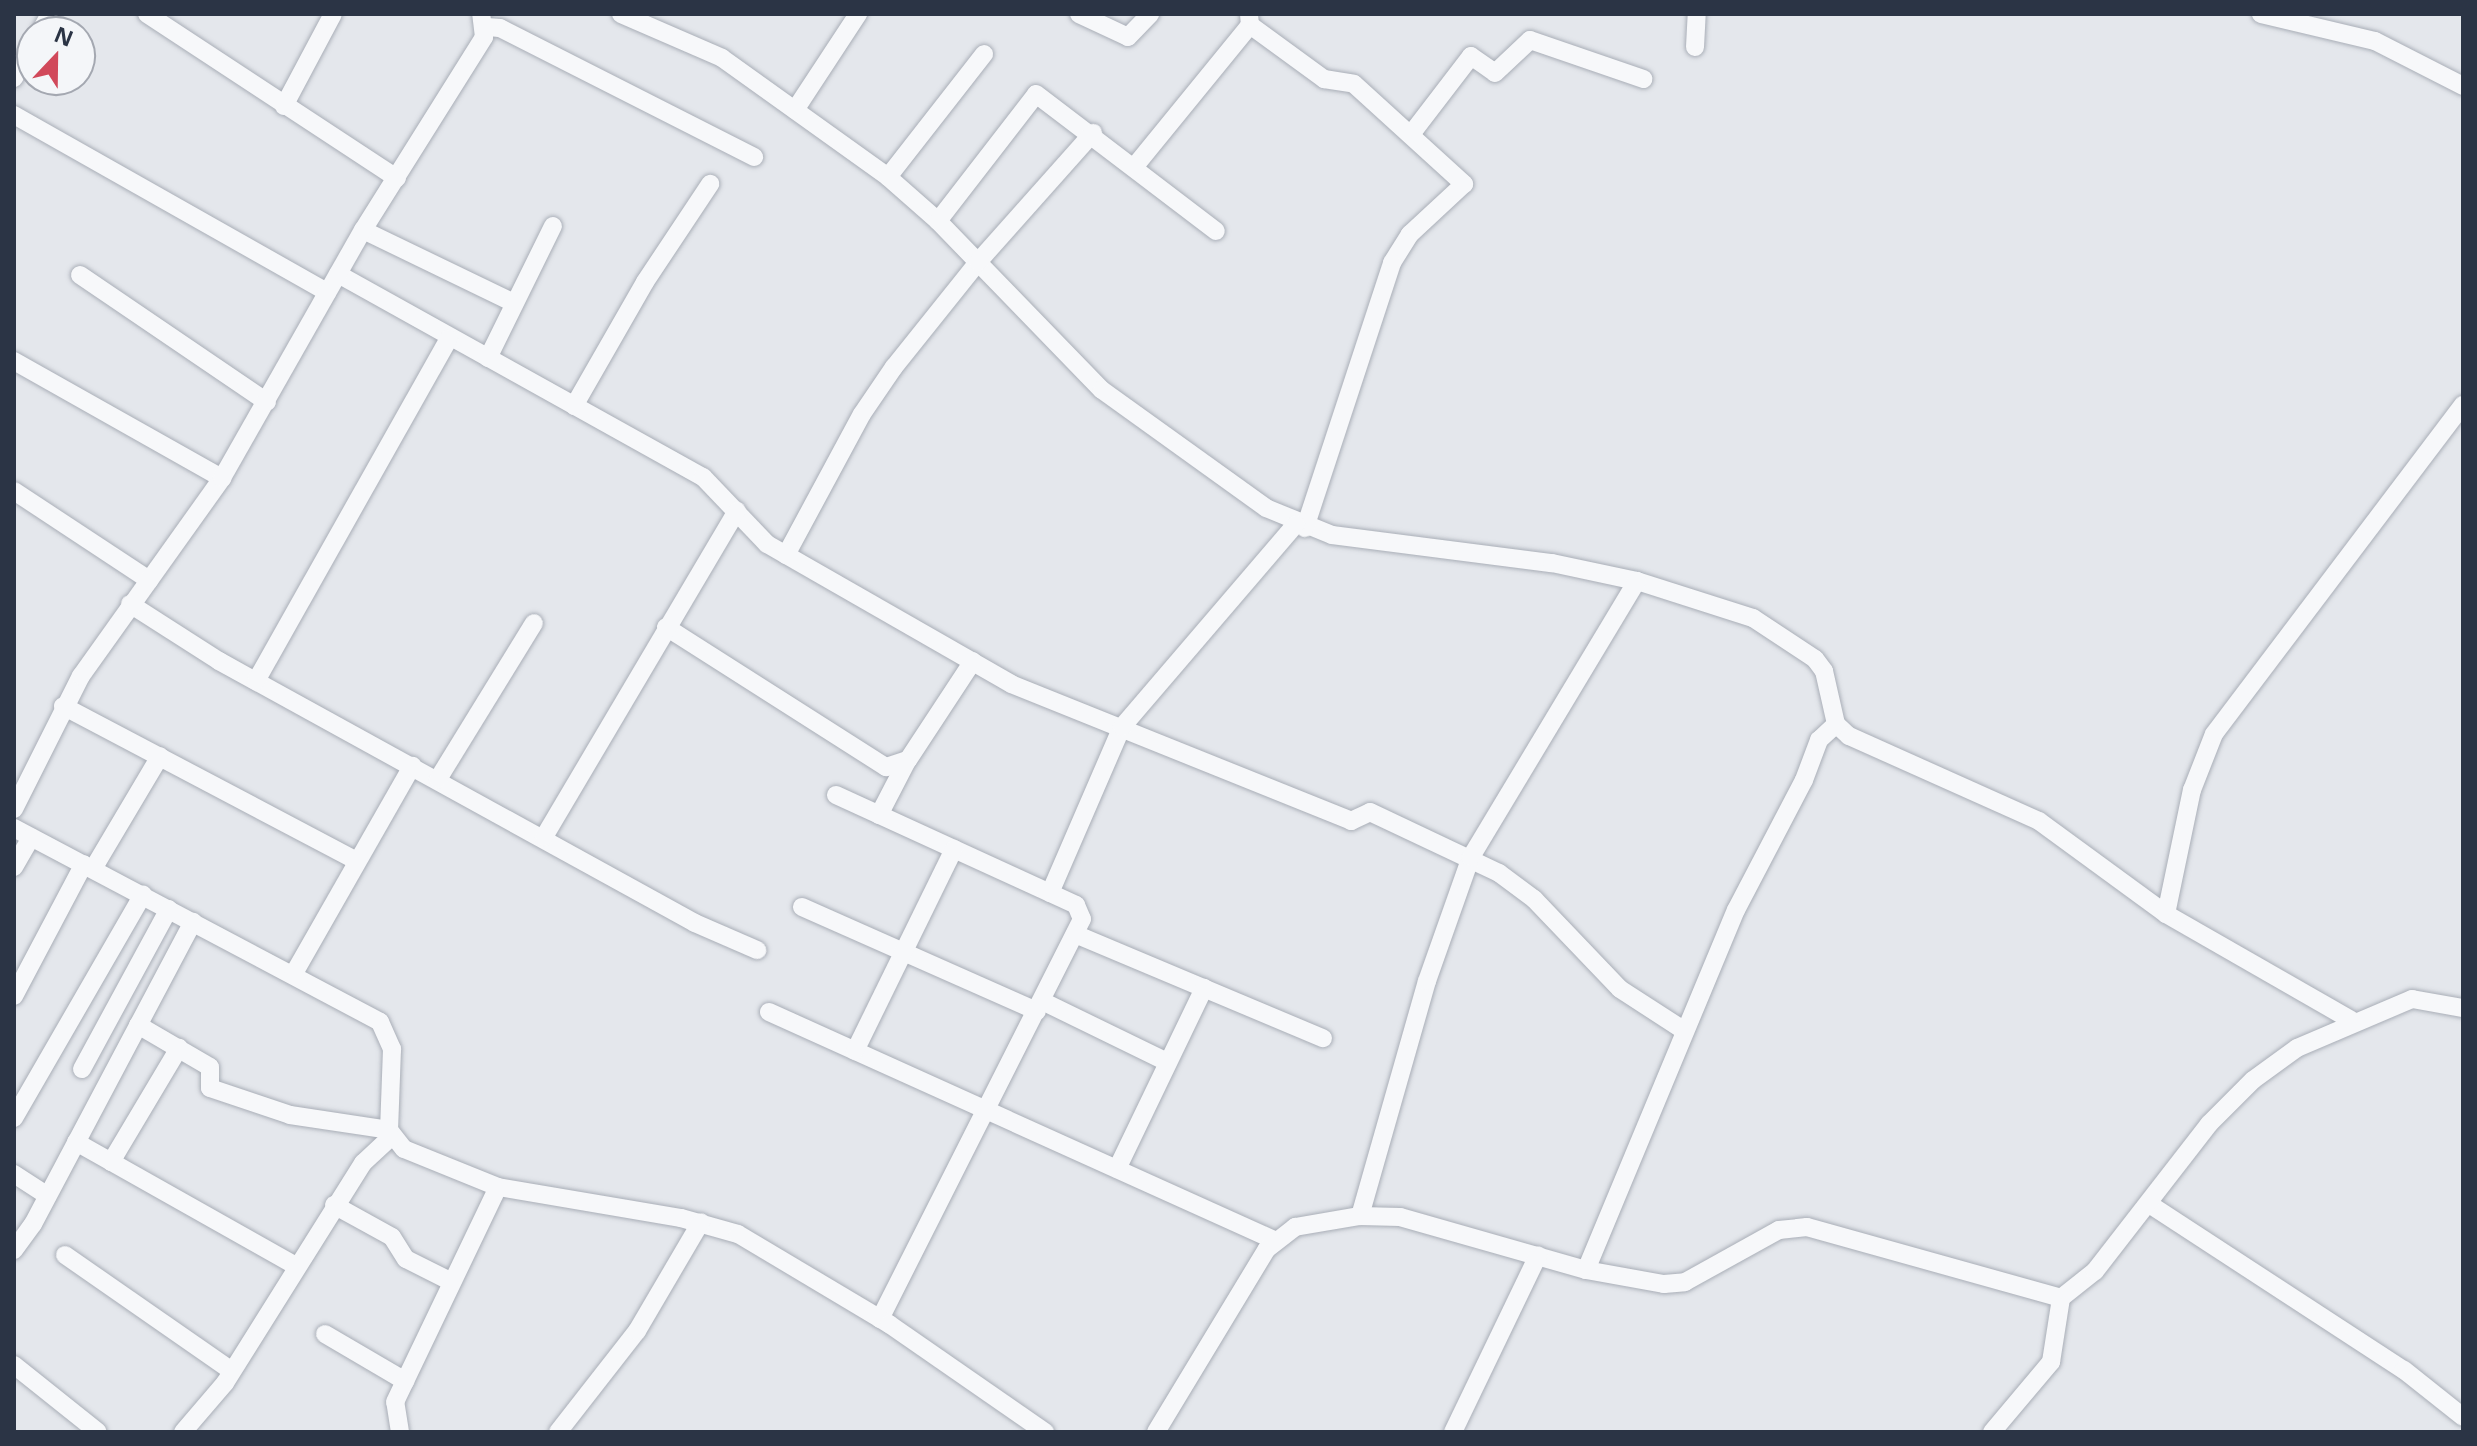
<!DOCTYPE html>
<style>
body{margin:0}
#map{position:relative;width:2477px;height:1446px;overflow:hidden;background:#e4e7ec;font-family:"Noto Sans",sans-serif}
div>[style]{position:absolute}
[style*='--x']{left:calc(var(--x)*1px);top:calc(var(--y)*1px);width:calc(var(--w)*1px);rotate:calc(var(--a)*1deg)}
.roads{filter:drop-shadow(0 0 2px #a9aeb7) drop-shadow(0 0 2px #a9aeb7)}
.minor>*{height:18px;margin:-9px;padding:0 9px;transform-origin:9px;border-radius:9px;background:#f7f8fa}
span{translate:-50% -50%;white-space:nowrap;text-align:center;line-height:1.15;-webkit-text-stroke:6px #f4f6f9;paint-order:stroke}
.frame{position:absolute;inset:0;border:16px solid #2b3445;pointer-events:none}
.north{position:absolute;left:16px;top:16px;width:80px;height:80px;box-sizing:border-box;background:#f4f6f9;border:2px solid #a4a8b1;border-radius:50%;rotate:22deg;font-size:22px;font-weight:700;line-height:32px;text-align:center;color:#2b3445}
.north::after{content:'';display:block;margin:auto;width:28px;height:36px;background:#d1495b;clip-path:polygon(50% 0,100% 100%,50% 72%,0 100%)}
</style>
<div id="map">
<div class="roads">
<div class="minor">
<div style="--x:147;--y:14;--w:299;--a:33.3"></div>
<div style="--x:621;--y:14;--w:110;--a:23.5"></div>
<div style="--x:722;--y:58;--w:204;--a:35.6"></div>
<div style="--x:888;--y:177;--w:67;--a:41.3"></div>
<div style="--x:938;--y:221;--w:235;--a:45.9"></div>
<div style="--x:1102;--y:390;--w:202;--a:35.7"></div>
<div style="--x:1266;--y:508;--w:71;--a:22.2"></div>
<div style="--x:1332;--y:535;--w:222;--a:7.3"></div>
<div style="--x:1552;--y:563;--w:87;--a:12"></div>
<div style="--x:1637;--y:581;--w:122;--a:17.7"></div>
<div style="--x:1753;--y:618;--w:74;--a:33.5"></div>
<div style="--x:1815;--y:659;--w:15;--a:53"></div>
<div style="--x:1824;--y:671;--w:54;--a:77.2"></div>
<div style="--x:1836;--y:724;--w:18;--a:43"></div>
<div style="--x:1849;--y:736;--w:208;--a:24.1"></div>
<div style="--x:2039;--y:821;--w:157;--a:36.2"></div>
<div style="--x:2166;--y:914;--w:213;--a:29.8"></div>
<div style="--x:1079;--y:14;--w:54;--a:25.1"></div>
<div style="--x:1128;--y:37;--w:32;--a:-46"></div>
<div style="--x:1249;--y:14;--w:11;--a:85"></div>
<div style="--x:1250;--y:25;--w:92;--a:36.1"></div>
<div style="--x:1324;--y:79;--w:30;--a:9"></div>
<div style="--x:1354;--y:84;--w:149;--a:42.3"></div>
<div style="--x:1464;--y:184;--w:74;--a:137.2"></div>
<div style="--x:1410;--y:234;--w:34;--a:122"></div>
<div style="--x:1392;--y:263;--w:279;--a:108.2"></div>
<div style="--x:2261;--y:14;--w:117;--a:13.3"></div>
<div style="--x:2375;--y:41;--w:99;--a:27.1"></div>
<div style="--x:487;--y:27;--w:13;--a:4"></div>
<div style="--x:500;--y:28;--w:285;--a:26.9"></div>
<div style="--x:40;--y:32;--w:21;--a:-61"></div>
<div style="--x:1695;--y:47;--w:33;--a:-87"></div>
<div style="--x:14;--y:78;--w:37;--a:-61"></div>
<div style="--x:284;--y:106;--w:104;--a:-62"></div>
<div style="--x:795;--y:110;--w:115;--a:-56.7"></div>
<div style="--x:14;--y:115;--w:360;--a:29.5"></div>
<div style="--x:1412;--y:133;--w:97;--a:-52.5"></div>
<div style="--x:1471;--y:56;--w:29;--a:35"></div>
<div style="--x:1495;--y:73;--w:48;--a:-43.3"></div>
<div style="--x:1530;--y:40;--w:120;--a:19"></div>
<div style="--x:1135;--y:166;--w:182;--a:-50.8"></div>
<div style="--x:888;--y:177;--w:156;--a:-52"></div>
<div style="--x:938;--y:221;--w:160;--a:-52.3"></div>
<div style="--x:1036;--y:94;--w:226;--a:37.3"></div>
<div style="--x:363;--y:230;--w:168;--a:25.8"></div>
<div style="--x:338;--y:274;--w:418;--a:29.1"></div>
<div style="--x:703;--y:477;--w:93;--a:46.3"></div>
<div style="--x:767;--y:544;--w:281;--a:29.8"></div>
<div style="--x:1011;--y:684;--w:367;--a:21.9"></div>
<div style="--x:1351;--y:821;--w:21;--a:-25"></div>
<div style="--x:1370;--y:812;--w:143;--a:25.3"></div>
<div style="--x:1499;--y:873;--w:44;--a:36.6"></div>
<div style="--x:1534;--y:899;--w:124;--a:46.3"></div>
<div style="--x:1620;--y:989;--w:77;--a:32.9"></div>
<div style="--x:80;--y:275;--w:226;--a:34.2"></div>
<div style="--x:488;--y:358;--w:147;--a:-63.8"></div>
<div style="--x:14;--y:361;--w:239;--a:29.4"></div>
<div style="--x:574;--y:406;--w:143;--a:-60.2"></div>
<div style="--x:645;--y:282;--w:118;--a:-56.4"></div>
<div style="--x:14;--y:491;--w:162;--a:33.4"></div>
<div style="--x:786;--y:555;--w:160;--a:-61.7"></div>
<div style="--x:862;--y:414;--w:57;--a:-55.8"></div>
<div style="--x:894;--y:367;--w:134;--a:-51.3"></div>
<div style="--x:978;--y:262;--w:173;--a:-48.3"></div>
<div style="--x:130;--y:604;--w:106;--a:32.6"></div>
<div style="--x:219;--y:661;--w:543;--a:28.83"></div>
<div style="--x:695;--y:923;--w:68;--a:23.5"></div>
<div style="--x:666;--y:627;--w:261;--a:32.5"></div>
<div style="--x:886;--y:767;--w:23;--a:-18"></div>
<div style="--x:908;--y:760;--w:118;--a:-56.7"></div>
<div style="--x:256;--y:681;--w:393;--a:-60.6"></div>
<div style="--x:63;--y:706;--w:332;--a:27.8"></div>
<div style="--x:438;--y:779;--w:183;--a:-58.4"></div>
<div style="--x:836;--y:795;--w:264;--a:24.6"></div>
<div style="--x:1076;--y:905;--w:15;--a:67"></div>
<div style="--x:1082;--y:919;--w:448;--a:116.8"></div>
<div style="--x:14;--y:809;--w:149;--a:-63.3"></div>
<div style="--x:81;--y:676;--w:243;--a:-54.5"></div>
<div style="--x:222;--y:478;--w:285;--a:-60.4"></div>
<div style="--x:363;--y:230;--w:228;--a:-57.9"></div>
<div style="--x:484;--y:37;--w:23;--a:-97"></div>
<div style="--x:879;--y:815;--w:61;--a:-62.6"></div>
<div style="--x:14;--y:828;--w:414;--a:27.9"></div>
<div style="--x:380;--y:1022;--w:30;--a:66"></div>
<div style="--x:392;--y:1049;--w:81;--a:92.1"></div>
<div style="--x:389;--y:1130;--w:24;--a:52"></div>
<div style="--x:404;--y:1149;--w:101;--a:22"></div>
<div style="--x:498;--y:1187;--w:186;--a:9.6"></div>
<div style="--x:681;--y:1218;--w:59;--a:15.7"></div>
<div style="--x:738;--y:1234;--w:176;--a:30.8"></div>
<div style="--x:889;--y:1324;--w:190;--a:34.7"></div>
<div style="--x:544;--y:837;--w:379;--a:-59.4"></div>
<div style="--x:14;--y:867;--w:34;--a:-60"></div>
<div style="--x:93;--y:869;--w:131;--a:-59.3"></div>
<div style="--x:1050;--y:893;--w:181;--a:-66.6"></div>
<div style="--x:1122;--y:727;--w:267;--a:-49.4"></div>
<div style="--x:802;--y:907;--w:257;--a:23.9"></div>
<div style="--x:2166;--y:914;--w:127;--a:-78.2"></div>
<div style="--x:2192;--y:790;--w:60;--a:-68.6"></div>
<div style="--x:2214;--y:734;--w:413;--a:-52.9"></div>
<div style="--x:1075;--y:934;--w:269;--a:22.8"></div>
<div style="--x:293;--y:975;--w:241;--a:-60.3"></div>
<div style="--x:14;--y:996;--w:149;--a:-62.1"></div>
<div style="--x:1042;--y:1001;--w:139;--a:26"></div>
<div style="--x:769;--y:1012;--w:554;--a:24.3"></div>
<div style="--x:138;--y:1025;--w:83;--a:30.3"></div>
<div style="--x:210;--y:1067;--w:21;--a:90"></div>
<div style="--x:210;--y:1088;--w:84;--a:18.6"></div>
<div style="--x:290;--y:1115;--w:100;--a:8.6"></div>
<div style="--x:855;--y:1051;--w:225;--a:-63.9"></div>
<div style="--x:82;--y:1069;--w:182;--a:-61.5"></div>
<div style="--x:14;--y:1118;--w:258;--a:-60"></div>
<div style="--x:76;--y:1142;--w:250;--a:29.4"></div>
<div style="--x:111;--y:1162;--w:133;--a:-59.2"></div>
<div style="--x:1117;--y:1169;--w:201;--a:-64.3"></div>
<div style="--x:14;--y:1174;--w:40;--a:32.9"></div>
<div style="--x:2149;--y:1204;--w:304;--a:33.1"></div>
<div style="--x:2404;--y:1370;--w:75;--a:38.5"></div>
<div style="--x:334;--y:1205;--w:66;--a:28.9"></div>
<div style="--x:392;--y:1237;--w:26;--a:58"></div>
<div style="--x:406;--y:1259;--w:51;--a:26.6"></div>
<div style="--x:1360;--y:1216;--w:244;--a:-74.1"></div>
<div style="--x:1427;--y:981;--w:132;--a:-70.5"></div>
<div style="--x:1471;--y:857;--w:322;--a:-59"></div>
<div style="--x:14;--y:1250;--w:32;--a:-54"></div>
<div style="--x:33;--y:1224;--w:342;--a:-62.1"></div>
<div style="--x:65;--y:1255;--w:203;--a:34.8"></div>
<div style="--x:1586;--y:1270;--w:390;--a:-67.4"></div>
<div style="--x:1736;--y:910;--w:147;--a:-62.4"></div>
<div style="--x:1804;--y:780;--w:43;--a:-69.4"></div>
<div style="--x:1819;--y:740;--w:23;--a:-43"></div>
<div style="--x:325;--y:1334;--w:93;--a:30.4"></div>
<div style="--x:14;--y:1365;--w:107;--a:38.6"></div>
<div style="--x:183;--y:1432;--w:65;--a:-49.4"></div>
<div style="--x:225;--y:1383;--w:260;--a:-57.9"></div>
<div style="--x:363;--y:1163;--w:38;--a:-43"></div>
<div style="--x:400;--y:1432;--w:30;--a:-99"></div>
<div style="--x:395;--y:1402;--w:238;--a:-64.4"></div>
<div style="--x:558;--y:1432;--w:128;--a:-52"></div>
<div style="--x:637;--y:1331;--w:126;--a:-59.6"></div>
<div style="--x:1156;--y:1432;--w:214;--a:-58.8"></div>
<div style="--x:1267;--y:1249;--w:36;--a:-38"></div>
<div style="--x:1295;--y:1227;--w:66;--a:-9.6"></div>
<div style="--x:1360;--y:1216;--w:40;--a:1.4"></div>
<div style="--x:1400;--y:1217;--w:193;--a:15.9"></div>
<div style="--x:1586;--y:1270;--w:79;--a:10.2"></div>
<div style="--x:1664;--y:1284;--w:21;--a:-5"></div>
<div style="--x:1685;--y:1282;--w:107;--a:-29"></div>
<div style="--x:1779;--y:1230;--w:28;--a:-6"></div>
<div style="--x:1807;--y:1227;--w:264;--a:15.6"></div>
<div style="--x:2061;--y:1298;--w:43;--a:-38.5"></div>
<div style="--x:2095;--y:1271;--w:186;--a:-52.2"></div>
<div style="--x:2209;--y:1124;--w:62;--a:-45"></div>
<div style="--x:2253;--y:1080;--w:54;--a:-36"></div>
<div style="--x:2297;--y:1048;--w:125;--a:-23.1"></div>
<div style="--x:2412;--y:999;--w:52;--a:10"></div>
<div style="--x:1453;--y:1432;--w:196;--a:-64.3"></div>
<div style="--x:1992;--y:1432;--w:92;--a:-49.9"></div>
<div style="--x:2051;--y:1362;--w:65;--a:-81.1"></div>
</div>
</div>
<div class="frame"></div>
<div class="north">N</div>
</div>
